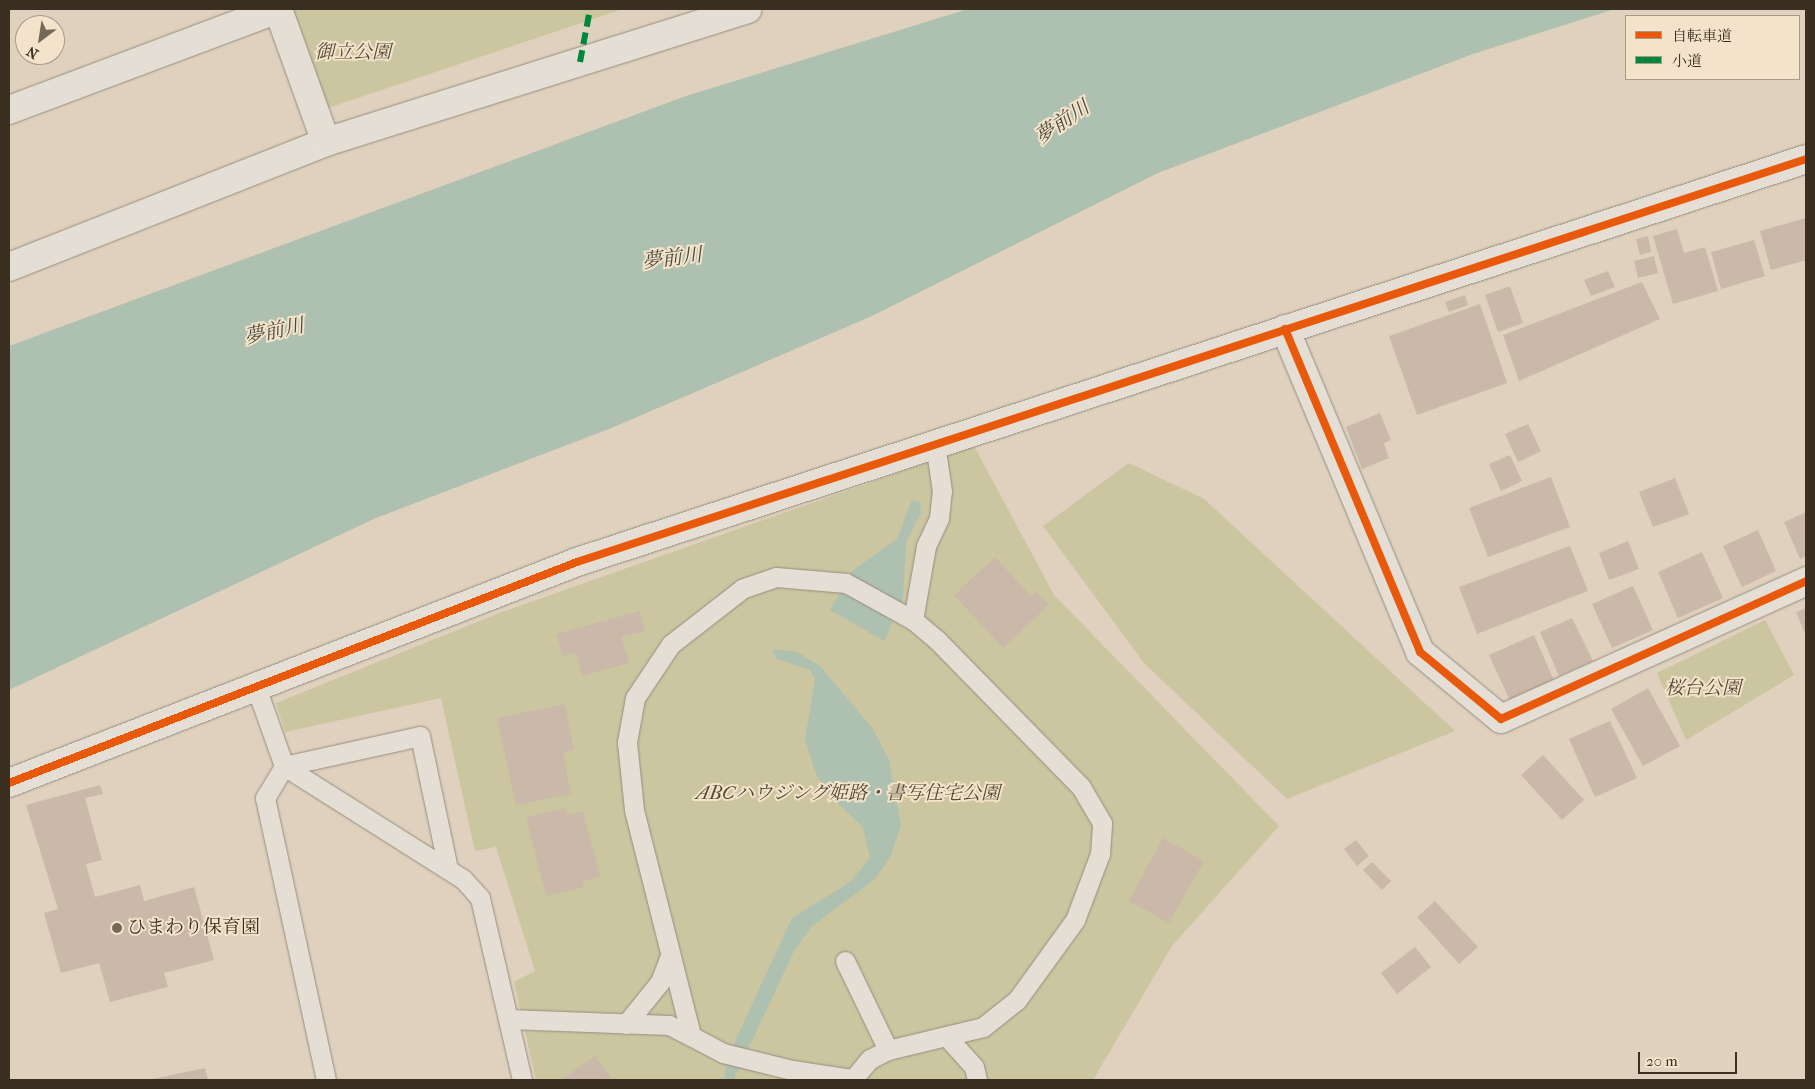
<!DOCTYPE html>
<meta charset="utf-8">
<style>
body{margin:0}
#map{position:relative;width:1815px;height:1089px;overflow:hidden;background:#dfd1bd;font-family:"IM FELL French Canon","Noto Serif JP",serif}
div>[style]{position:absolute}
[style*='--x']{left:calc(var(--x)*1px);top:calc(var(--y)*1px);width:calc(var(--w)*1px);rotate:calc(var(--a)*1deg)}
.green>*{inset:0;background:#cbc5a0}
.water>*{inset:0;background:#aec0b0}
.stream>*{height:10px;margin:-5px;padding:0 5px;transform-origin:5px;border-radius:5px;background:#aec0b0}
.building>*{inset:0;background:#cab9a9}
.roads{filter:drop-shadow(0 0 1px #978d80) drop-shadow(0 0 1px #978d80)}
.service>*{height:19px;margin:-9.5px;padding:0 9.5px;transform-origin:9.5px;border-radius:9.5px;background:#e5ded4}
.minor>*{height:28px;margin:-14px;padding:0 14px;transform-origin:14px;border-radius:14px;background:#e5ded4}
.tertiary>*{height:28px;margin:-14px;padding:0 14px;transform-origin:14px;border-radius:14px;background:#e5ded4}
.quiet>*{height:6px;margin-top:-3px;transform-origin:0;background:repeating-linear-gradient(90deg,#00873e 0 12px,transparent 0 18px)}
.cycleway>*{height:8px;margin:-4px;padding:0 4px;transform-origin:4px;border-radius:4px;background:#e8590c}
.dots>*{width:14px;height:14px;translate:-50% -50%;box-sizing:border-box;border:2px solid #f3e3cb;border-radius:50%}
span{translate:-50% -50%;white-space:nowrap;text-align:center;line-height:1.15;-webkit-text-stroke:4px #f3e3cb;paint-order:stroke}
.park-label{font-size:19px;color:#544b36;font-style:italic}
.poi-label{font-size:19px;color:#3a2f21}
.left{translate:0 -50%;text-align:left}
.water-label{font-size:20px;color:#4d4a3d;font-style:italic}
.frame{position:absolute;inset:0;border:10px solid #3a2f21;pointer-events:none}
.legend{position:absolute;left:1625px;top:15px;width:175px;height:65px;box-sizing:border-box;background:#f3e3cb;border:1px solid #a99b87;margin:0;padding:6px 9px;list-style:none;font-size:15px;color:#3a2f21}
.legend li{display:flex;align-items:center;gap:10px;height:25px}
.legend b{width:25px;border:1px solid #a99b87}
.north{position:absolute;left:15px;top:15px;width:50px;height:50px;box-sizing:border-box;background:#f3e3cb;border:1px solid #a99b87;border-radius:50%;rotate:211deg;font-size:14px;font-weight:700;line-height:20px;text-align:center;color:#3a2f21}
.north::after{content:'';display:block;margin:auto;width:18px;height:22px;background:#746858;clip-path:polygon(50% 0,100% 100%,50% 72%,0 100%)}
.scale{position:absolute;left:1638px;top:1052px;width:99px;height:22px;box-sizing:border-box;border:2px solid #3a2f21;border-top:0;padding-left:6px;font-size:15px;line-height:18px;white-space:nowrap;color:#3a2f21;-webkit-text-stroke:4px #f3e3cb;paint-order:stroke}
</style>
<div id="map">
<div class="green">
<div style="clip-path:polygon(291px 9px,623px 9px,325px 109px)"></div>
<div style="clip-path:polygon(974px 446px,1054px 595px,1279px 826px,1172px 946px,1093px 1080px,536px 1080px,514px 982px,535px 971px,496px 847px,475px 851px,441px 698px,285px 732px,276px 703px,502px 612px)"></div>
<div style="clip-path:polygon(1129px 463px,1204px 499px,1455px 731px,1287px 799px,1144px 663px,1043px 526px)"></div>
<div style="clip-path:polygon(1765px 620px,1794px 675px,1686px 740px,1657px 673px)"></div>
</div>
<div class="water">
<div style="clip-path:polygon(968px 9px,1615px 9px,1473px 54px,1158px 173px,872px 316px,609px 429px,376px 518px,9px 690px,9px 346px,686px 96px)"></div>
<div style="clip-path:polygon(912px 500px,920px 502px,921px 512px,906px 543px,903px 599px,884px 641px,830px 610px,852px 571px,897px 539px)"></div>
<div style="clip-path:polygon(772px 649px,797px 652px,820px 666px,873px 729px,889px 760px,901px 825px,890px 858px,874px 880px,811px 927px,794px 951px,737px 1073px,724px 1065px,792px 918px,850px 882px,870px 858px,863px 827px,830px 796px,815px 772px,805px 739px,815px 679px,810px 670px,777px 659px)"></div>
</div>
<div class="stream">
<div style="--x:729;--y:1080;--w:11;--a:-80"></div>
</div>
<div class="building">
<div style="clip-path:polygon(1806px 218px,1806px 260px,1771px 270px,1760px 231px)"></div>
<div style="clip-path:polygon(1677px 229px,1684px 253px,1705px 247px,1718px 291px,1673px 304px,1653px 236px)"></div>
<div style="clip-path:polygon(1648px 236px,1651px 252px,1640px 255px,1636px 239px)"></div>
<div style="clip-path:polygon(1754px 240px,1765px 276px,1721px 289px,1711px 252px)"></div>
<div style="clip-path:polygon(1654px 256px,1658px 273px,1638px 278px,1634px 261px)"></div>
<div style="clip-path:polygon(1608px 271px,1615px 287px,1591px 296px,1584px 280px)"></div>
<div style="clip-path:polygon(1642px 282px,1660px 319px,1519px 381px,1503px 335px)"></div>
<div style="clip-path:polygon(1510px 286px,1523px 323px,1498px 332px,1485px 295px)"></div>
<div style="clip-path:polygon(1465px 295px,1468px 305px,1449px 312px,1445px 302px)"></div>
<div style="clip-path:polygon(1480px 304px,1507px 383px,1417px 415px,1389px 336px)"></div>
<div style="clip-path:polygon(1380px 413px,1391px 440px,1384px 443px,1389px 458px,1362px 469px,1346px 427px)"></div>
<div style="clip-path:polygon(1528px 424px,1541px 451px,1518px 462px,1505px 434px)"></div>
<div style="clip-path:polygon(1510px 455px,1522px 481px,1501px 491px,1489px 464px)"></div>
<div style="clip-path:polygon(1551px 477px,1570px 527px,1488px 557px,1469px 508px)"></div>
<div style="clip-path:polygon(1675px 478px,1689px 514px,1653px 527px,1639px 492px)"></div>
<div style="clip-path:polygon(1806px 512px,1806px 556px,1800px 559px,1784px 522px)"></div>
<div style="clip-path:polygon(1758px 530px,1776px 571px,1742px 587px,1723px 546px)"></div>
<div style="clip-path:polygon(1628px 541px,1639px 569px,1609px 580px,1599px 553px)"></div>
<div style="clip-path:polygon(1570px 546px,1588px 591px,1477px 634px,1459px 587px)"></div>
<div style="clip-path:polygon(1702px 552px,1723px 598px,1678px 618px,1658px 572px)"></div>
<div style="clip-path:polygon(995px 557px,1031px 596px,1036px 591px,1049px 605px,1003px 648px,954px 595px)"></div>
<div style="clip-path:polygon(1633px 586px,1653px 630px,1612px 648px,1592px 604px)"></div>
<div style="clip-path:polygon(1806px 608px,1806px 636px,1796px 612px)"></div>
<div style="clip-path:polygon(640px 611px,645px 631px,621px 637px,629px 663px,582px 676px,576px 653px,562px 656px,556px 634px)"></div>
<div style="clip-path:polygon(1572px 618px,1593px 661px,1559px 676px,1540px 632px)"></div>
<div style="clip-path:polygon(1534px 635px,1555px 683px,1511px 703px,1489px 655px)"></div>
<div style="clip-path:polygon(1648px 688px,1680px 746px,1643px 766px,1611px 709px)"></div>
<div style="clip-path:polygon(565px 704px,574px 750px,563px 753px,571px 794px,516px 805px,497px 718px)"></div>
<div style="clip-path:polygon(1610px 721px,1637px 778px,1595px 797px,1569px 739px)"></div>
<div style="clip-path:polygon(1543px 755px,1584px 800px,1562px 820px,1521px 775px)"></div>
<div style="clip-path:polygon(100px 785px,103px 794px,85px 798px,102px 860px,86px 864px,95px 897px,140px 885px,144px 901px,194px 887px,214px 960px,164px 973px,168px 987px,110px 1002px,99px 963px,61px 973px,44px 913px,58px 909px,26px 805px)"></div>
<div style="clip-path:polygon(565px 808px,567px 815px,583px 811px,600px 877px,582px 881px,584px 887px,546px 896px,526px 817px)"></div>
<div style="clip-path:polygon(1163px 838px,1204px 861px,1169px 923px,1129px 901px)"></div>
<div style="clip-path:polygon(1356px 840px,1369px 856px,1357px 866px,1344px 849px)"></div>
<div style="clip-path:polygon(1372px 862px,1391px 881px,1382px 890px,1363px 870px)"></div>
<div style="clip-path:polygon(1435px 901px,1478px 947px,1459px 964px,1417px 917px)"></div>
<div style="clip-path:polygon(1415px 947px,1431px 967px,1397px 994px,1381px 973px)"></div>
<div style="clip-path:polygon(595px 1056px,613px 1080px,561px 1080px)"></div>
<div style="clip-path:polygon(205px 1068px,208px 1080px,153px 1080px,153px 1079px)"></div>
</div>
<div class="roads">
<div class="service">
<div style="--x:913;--y:620;--w:75;--a:-80"></div>
<div style="--x:926;--y:546;--w:31;--a:-65"></div>
<div style="--x:939;--y:518;--w:27;--a:-84"></div>
<div style="--x:942;--y:491;--w:48;--a:-98.5"></div>
<div style="--x:256;--y:687;--w:84;--a:70.5"></div>
<div style="--x:284;--y:766;--w:139;--a:-12.4"></div>
<div style="--x:420;--y:736;--w:136;--a:78.1"></div>
<div style="--x:845;--y:961;--w:99;--a:64.2"></div>
<div style="--x:508;--y:1019;--w:161;--a:2.1"></div>
<div style="--x:669;--y:1025;--w:25;--a:27"></div>
<div style="--x:691;--y:1036;--w:36;--a:28"></div>
<div style="--x:723;--y:1053;--w:71;--a:13.8"></div>
<div style="--x:792;--y:1070;--w:62;--a:8.4"></div>
<div style="--x:853;--y:1079;--w:26;--a:-50"></div>
<div style="--x:870;--y:1059;--w:20;--a:-27"></div>
<div style="--x:888;--y:1050;--w:98;--a:-13.6"></div>
<div style="--x:983;--y:1027;--w:43;--a:-38.5"></div>
<div style="--x:1017;--y:1000;--w:99;--a:-54.1"></div>
<div style="--x:1075;--y:920;--w:71;--a:-69.3"></div>
<div style="--x:1100;--y:854;--w:31;--a:-86"></div>
<div style="--x:1102;--y:823;--w:42;--a:-120.3"></div>
<div style="--x:1081;--y:787;--w:206;--a:-134.4"></div>
<div style="--x:937;--y:640;--w:31;--a:-140"></div>
<div style="--x:913;--y:620;--w:77;--a:-151.1"></div>
<div style="--x:846;--y:583;--w:70;--a:-175.1"></div>
<div style="--x:776;--y:577;--w:36;--a:161"></div>
<div style="--x:742;--y:589;--w:90;--a:142.2"></div>
<div style="--x:671;--y:644;--w:65;--a:123.7"></div>
<div style="--x:635;--y:698;--w:45;--a:100.3"></div>
<div style="--x:627;--y:742;--w:68;--a:84.1"></div>
<div style="--x:634;--y:810;--w:233;--a:75.8"></div>
<div style="--x:626;--y:1024;--w:54;--a:-51"></div>
<div style="--x:660;--y:982;--w:28;--a:-69"></div>
<div style="--x:947;--y:1037;--w:40;--a:48"></div>
<div style="--x:974;--y:1067;--w:13;--a:77"></div>
<div style="--x:326;--y:1080;--w:289;--a:-102.2"></div>
<div style="--x:265;--y:798;--w:37;--a:-59"></div>
<div style="--x:284;--y:766;--w:212;--a:32.3"></div>
<div style="--x:463;--y:879;--w:25;--a:48"></div>
<div style="--x:480;--y:898;--w:187;--a:77"></div>
</div>
<div class="minor">
<div style="--x:278;--y:9;--w:141;--a:70.2"></div>
<div style="--x:9;--y:110;--w:287;--a:-20.6"></div>
<div style="--x:1285;--y:329;--w:350;--a:67.3"></div>
<div style="--x:1420;--y:652;--w:105;--a:39.6"></div>
<div style="--x:1501;--y:719;--w:335;--a:-24.3"></div>
</div>
<div class="tertiary">
<div style="--x:9;--y:267;--w:341;--a:-21.5"></div>
<div style="--x:326;--y:142;--w:442;--a:-17.5"></div>
<div style="--x:9;--y:783;--w:609;--a:-21.26"></div>
<div style="--x:577;--y:562;--w:1293;--a:-18.15"></div>
</div>
</div>
<div class="quiet">
<div style="--x:580;--y:62;--w:54;--a:-79.3"></div>
</div>
<div class="cycleway">
<div style="--x:1285;--y:329;--w:350;--a:67.3"></div>
<div style="--x:1420;--y:652;--w:105;--a:39.6"></div>
<div style="--x:1501;--y:719;--w:335;--a:-24.3"></div>
<div style="--x:9;--y:783;--w:609;--a:-21.26"></div>
<div style="--x:577;--y:562;--w:1293;--a:-18.15"></div>
</div>
<div class="dots">
<div style="left:117px;top:928px;background:#746858"></div>
</div>
<div class="park-label">
<span style="left:353px;top:53px">御立公園</span>
<span style="left:1703px;top:689px">桜台公園</span>
<span style="left:848px;top:794px">ABCハウジング姫路・書写住宅公園</span>
</div>
<div class="poi-label">
<span class="left" style="left:127px;top:928px">ひまわり保育園</span>
</div>
<div class="water-label">
<span style="left:1062px;top:122px;rotate:-34deg">夢前川</span>
<span style="left:672px;top:258px;rotate:-7deg">夢前川</span>
<span style="left:274px;top:331px;rotate:-12deg">夢前川</span>
</div>
<div class="frame"></div>
<ul class="legend">
<li><b style="height:6px;background:#e8590c"></b>自転車道</li>
<li><b style="height:6px;background:#00873e"></b>小道</li>
</ul>
<div class="north">N</div>
<div class="scale">20 m</div>
</div>
